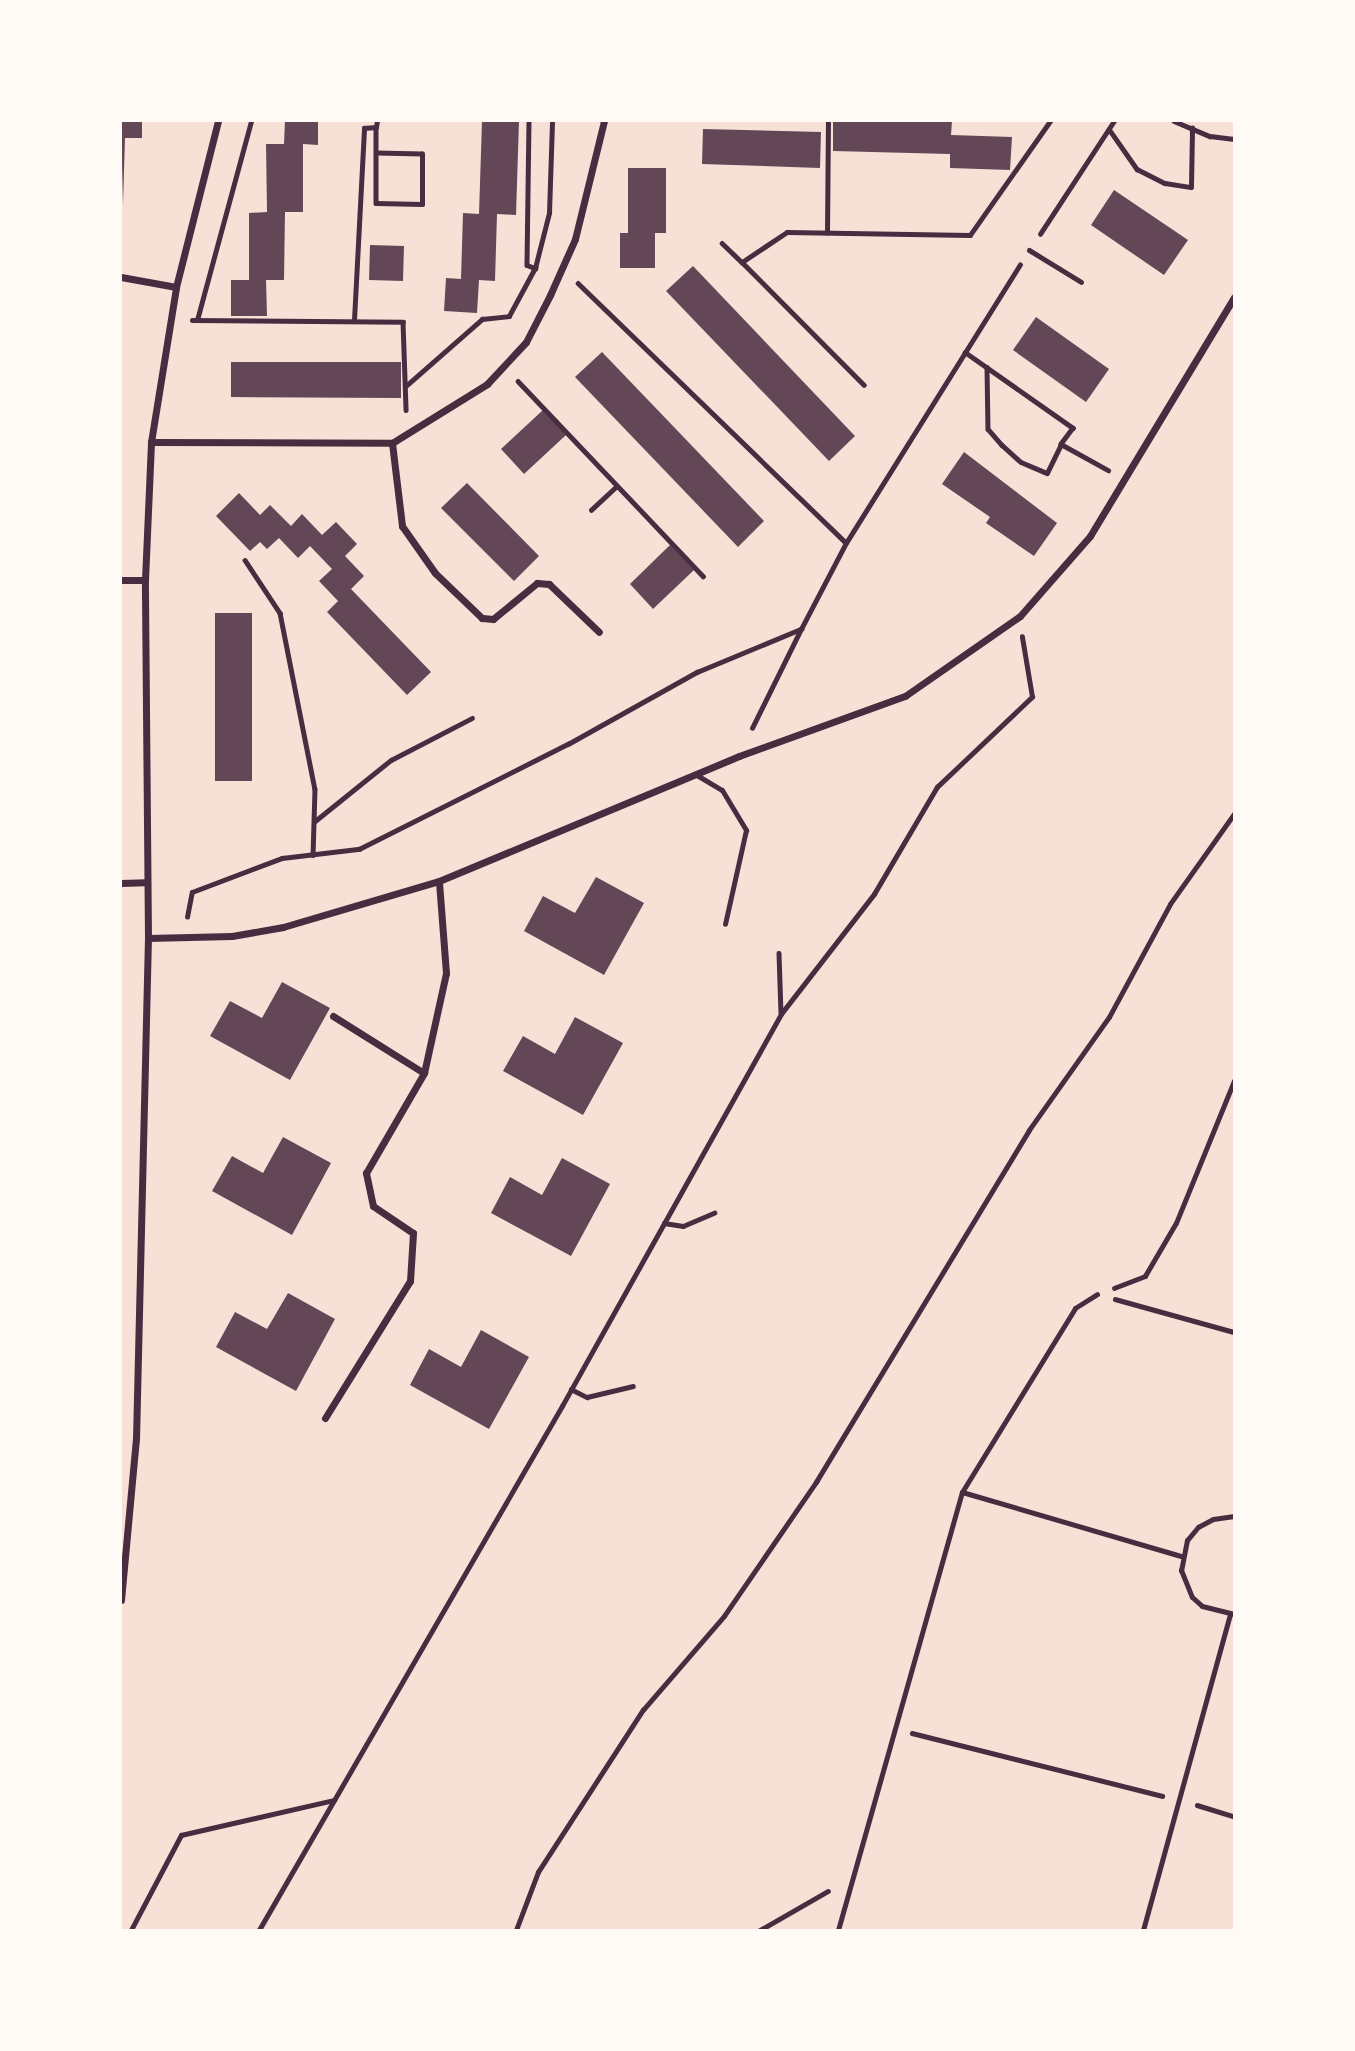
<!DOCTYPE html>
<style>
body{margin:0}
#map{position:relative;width:1355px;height:2051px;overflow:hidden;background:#f7e1d7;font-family:Karla,sans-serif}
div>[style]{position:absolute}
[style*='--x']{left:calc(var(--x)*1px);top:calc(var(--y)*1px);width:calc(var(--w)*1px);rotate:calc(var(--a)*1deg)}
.building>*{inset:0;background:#644757}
.path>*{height:4.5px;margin:-2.25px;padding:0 2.25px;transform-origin:2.25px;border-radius:2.25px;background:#4a2c40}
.service>*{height:5px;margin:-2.5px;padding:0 2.5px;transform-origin:2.5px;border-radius:2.5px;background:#4a2c40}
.minor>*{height:7px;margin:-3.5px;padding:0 3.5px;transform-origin:3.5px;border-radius:3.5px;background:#4a2c40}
span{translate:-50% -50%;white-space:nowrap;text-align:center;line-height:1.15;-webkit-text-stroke:5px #fffaf5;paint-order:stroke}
.frame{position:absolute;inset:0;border:122px solid #fffaf5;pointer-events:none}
</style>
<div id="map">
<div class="building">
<div style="clip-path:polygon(121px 121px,142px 121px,142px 138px,125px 138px,123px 205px)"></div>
<div style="clip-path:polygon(285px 121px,318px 121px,318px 145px,303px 144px,303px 212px,285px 212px,284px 280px,266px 280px,267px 316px,231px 316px,231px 280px,249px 280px,249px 213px,267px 212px,266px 144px,284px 144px)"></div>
<div style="clip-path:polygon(482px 121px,519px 121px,516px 215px,497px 214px,495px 281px,479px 280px,477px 313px,444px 311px,446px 278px,461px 279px,463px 213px,479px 214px)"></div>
<div style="clip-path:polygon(833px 121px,952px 121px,951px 135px,1012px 137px,1010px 170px,950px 168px,950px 154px,833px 151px)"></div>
<div style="clip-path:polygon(703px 129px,821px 132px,820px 168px,702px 164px)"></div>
<div style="clip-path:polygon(628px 168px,666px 168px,666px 233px,655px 233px,655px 268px,620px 268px,620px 233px,628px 233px)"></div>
<div style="clip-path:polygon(1114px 190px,1188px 240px,1164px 275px,1091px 225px)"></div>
<div style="clip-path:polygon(370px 245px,404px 246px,403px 281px,369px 280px)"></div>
<div style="clip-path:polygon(693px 266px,855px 436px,829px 461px,666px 291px)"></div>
<div style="clip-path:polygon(1036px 317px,1109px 369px,1086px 402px,1013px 350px)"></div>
<div style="clip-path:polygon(602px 352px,764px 521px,738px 547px,575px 377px)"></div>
<div style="clip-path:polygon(231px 362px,401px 362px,401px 398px,231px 397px)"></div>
<div style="clip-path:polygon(543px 410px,566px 435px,524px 474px,501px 449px)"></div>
<div style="clip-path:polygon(964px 452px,1057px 523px,1034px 556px,986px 523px,990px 517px,942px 484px)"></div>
<div style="clip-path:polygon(467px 483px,539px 556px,514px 581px,441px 508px)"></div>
<div style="clip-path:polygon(239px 493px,260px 515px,270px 505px,291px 526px,302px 514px,322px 535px,336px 522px,357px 544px,345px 556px,364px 576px,351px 589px,431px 672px,407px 695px,327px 612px,338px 601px,319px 581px,332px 569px,310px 546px,298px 558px,279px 538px,267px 549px,260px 542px,250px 551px,216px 516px)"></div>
<div style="clip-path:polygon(670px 545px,694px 570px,653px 609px,630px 584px)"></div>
<div style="clip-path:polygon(215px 613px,252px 613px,252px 781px,215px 781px)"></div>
<div style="clip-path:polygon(596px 877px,644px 903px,604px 975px,524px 931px,543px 896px,575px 913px)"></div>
<div style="clip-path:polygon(282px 982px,330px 1008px,290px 1080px,210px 1036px,230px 1001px,262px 1018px)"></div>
<div style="clip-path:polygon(575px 1017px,623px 1043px,583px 1115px,503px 1071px,523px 1036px,555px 1054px)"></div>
<div style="clip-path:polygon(283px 1137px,331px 1163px,292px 1235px,212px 1191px,232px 1156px,263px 1173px)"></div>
<div style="clip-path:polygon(562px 1158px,610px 1184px,571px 1256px,491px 1213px,510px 1177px,542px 1195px)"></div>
<div style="clip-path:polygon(288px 1293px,335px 1319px,296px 1391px,216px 1347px,235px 1312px,267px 1329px)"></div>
<div style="clip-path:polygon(481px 1330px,529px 1357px,489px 1429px,410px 1385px,429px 1349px,461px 1367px)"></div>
</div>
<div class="path">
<div style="--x:529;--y:121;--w:144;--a:90.8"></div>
<div style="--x:527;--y:265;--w:9;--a:21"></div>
<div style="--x:1174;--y:121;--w:39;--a:23"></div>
<div style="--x:1210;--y:136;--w:24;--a:7"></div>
<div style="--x:376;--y:127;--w:76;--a:90"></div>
<div style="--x:376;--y:203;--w:46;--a:1.2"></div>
<div style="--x:422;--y:204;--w:50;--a:-90"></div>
<div style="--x:422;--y:154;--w:45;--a:-178.7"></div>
<div style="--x:1109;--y:129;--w:49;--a:55"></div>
<div style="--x:1137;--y:169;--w:31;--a:27"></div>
<div style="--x:1165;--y:183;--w:26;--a:9"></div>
<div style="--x:1191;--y:187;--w:59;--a:-89"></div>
<div style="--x:827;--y:233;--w:112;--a:-89.5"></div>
<div style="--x:1040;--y:234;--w:135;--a:-56.8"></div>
<div style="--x:722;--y:243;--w:28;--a:44"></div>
<div style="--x:742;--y:262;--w:54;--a:-33.7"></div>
<div style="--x:787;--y:232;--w:183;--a:0.9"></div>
<div style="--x:970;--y:235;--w:139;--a:-54.9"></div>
<div style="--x:742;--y:262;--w:173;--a:45.2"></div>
<div style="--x:578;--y:283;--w:373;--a:44.1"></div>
<div style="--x:192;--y:320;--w:211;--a:0.5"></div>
<div style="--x:403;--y:322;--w:88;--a:88"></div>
<div style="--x:197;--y:320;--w:206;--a:-74.8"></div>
<div style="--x:354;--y:320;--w:192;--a:-87"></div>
<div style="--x:364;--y:128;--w:12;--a:-5"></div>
<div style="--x:376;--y:127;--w:6;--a:-81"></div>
<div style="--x:965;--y:352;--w:132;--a:35.1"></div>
<div style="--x:1073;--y:428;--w:20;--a:127"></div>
<div style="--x:1061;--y:444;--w:54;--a:29"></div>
<div style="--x:987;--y:367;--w:62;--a:89.1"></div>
<div style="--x:988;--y:429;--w:21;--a:49"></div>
<div style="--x:1002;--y:445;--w:25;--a:42"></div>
<div style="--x:1021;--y:462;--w:28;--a:23"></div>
<div style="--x:1047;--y:473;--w:32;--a:-64"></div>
<div style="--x:518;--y:381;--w:269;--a:46.5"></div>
<div style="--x:407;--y:385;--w:100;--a:-41.3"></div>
<div style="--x:482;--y:319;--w:27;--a:-6"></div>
<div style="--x:509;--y:316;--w:55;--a:-61.6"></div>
<div style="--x:535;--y:268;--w:57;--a:-75.7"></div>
<div style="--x:549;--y:213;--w:92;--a:-88.1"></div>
<div style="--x:591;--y:510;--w:35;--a:-43"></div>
<div style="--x:245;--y:560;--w:64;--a:56.6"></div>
<div style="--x:280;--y:613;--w:179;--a:78.8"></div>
<div style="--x:315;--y:789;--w:66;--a:91.7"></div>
<div style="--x:752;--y:728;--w:110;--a:-63.7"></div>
<div style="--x:315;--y:821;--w:97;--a:-38.8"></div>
<div style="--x:391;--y:760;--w:91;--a:-27.4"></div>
<div style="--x:187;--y:917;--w:25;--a:-79"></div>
<div style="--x:192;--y:892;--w:96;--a:-20.7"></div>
<div style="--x:282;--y:858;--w:78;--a:-6.7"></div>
<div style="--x:359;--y:849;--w:234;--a:-26.7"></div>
<div style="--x:568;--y:744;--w:148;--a:-29.2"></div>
<div style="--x:697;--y:672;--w:113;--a:-22.5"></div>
<div style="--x:801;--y:629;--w:97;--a:-62.4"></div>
<div style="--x:846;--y:543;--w:328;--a:-58"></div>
<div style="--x:779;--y:953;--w:60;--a:88.1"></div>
<div style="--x:664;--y:1223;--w:19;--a:9"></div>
<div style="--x:683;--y:1226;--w:34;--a:-23"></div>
<div style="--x:1114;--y:1288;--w:33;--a:-21"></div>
<div style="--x:1145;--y:1276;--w:61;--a:-59.7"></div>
<div style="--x:1176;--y:1223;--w:153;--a:-67.8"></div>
<div style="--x:1115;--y:1299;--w:123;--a:15.5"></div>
<div style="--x:571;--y:1389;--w:18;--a:27"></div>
<div style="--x:587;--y:1397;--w:47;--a:-13.4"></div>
<div style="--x:912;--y:1733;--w:258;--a:14.1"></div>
<div style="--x:1197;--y:1805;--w:39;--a:17"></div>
<div style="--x:131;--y:1930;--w:107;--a:-62.2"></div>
<div style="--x:181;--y:1835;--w:157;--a:-12.9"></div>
<div style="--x:259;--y:1930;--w:605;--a:-59.96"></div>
<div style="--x:562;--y:1406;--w:449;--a:-60.8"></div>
<div style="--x:781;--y:1014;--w:152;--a:-52.2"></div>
<div style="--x:874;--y:894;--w:124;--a:-59.5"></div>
<div style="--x:937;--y:787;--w:131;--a:-43.5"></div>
<div style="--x:1032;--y:697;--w:61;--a:-99.5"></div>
<div style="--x:516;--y:1930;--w:62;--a:-69.2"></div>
<div style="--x:538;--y:1872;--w:193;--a:-57.1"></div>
<div style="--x:643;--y:1710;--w:124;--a:-49.2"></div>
<div style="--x:724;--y:1616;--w:163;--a:-55.5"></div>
<div style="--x:816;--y:1482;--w:411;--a:-58.8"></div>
<div style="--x:1029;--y:1130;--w:138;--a:-54.7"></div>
<div style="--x:1109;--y:1017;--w:128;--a:-61.6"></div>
<div style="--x:1170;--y:904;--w:110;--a:-54.6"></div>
<div style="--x:760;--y:1930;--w:78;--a:-29.8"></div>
</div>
<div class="service">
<div style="--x:1029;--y:250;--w:61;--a:31.6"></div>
<div style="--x:695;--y:774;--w:31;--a:31"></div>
<div style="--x:722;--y:790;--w:47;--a:59"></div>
<div style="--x:746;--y:830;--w:96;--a:102.6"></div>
<div style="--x:962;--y:1492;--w:228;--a:16.3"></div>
<div style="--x:1234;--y:1516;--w:21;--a:172"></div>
<div style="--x:1213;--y:1519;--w:17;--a:152"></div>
<div style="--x:1198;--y:1527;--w:17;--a:130"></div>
<div style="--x:1187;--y:1540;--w:31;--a:101"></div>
<div style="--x:1181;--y:1570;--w:29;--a:68"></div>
<div style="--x:1192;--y:1597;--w:13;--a:42"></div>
<div style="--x:1202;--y:1606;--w:33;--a:14"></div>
<div style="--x:838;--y:1930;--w:455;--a:-74.2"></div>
<div style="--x:962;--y:1492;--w:216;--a:-58.4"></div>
<div style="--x:1075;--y:1308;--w:26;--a:-32"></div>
<div style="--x:1143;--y:1930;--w:327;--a:-74.6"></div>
</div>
<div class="minor">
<div style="--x:121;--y:277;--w:56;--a:10.3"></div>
<div style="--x:151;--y:442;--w:241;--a:0.2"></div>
<div style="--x:392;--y:443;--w:112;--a:-31.8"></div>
<div style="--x:487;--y:384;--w:57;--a:-47.1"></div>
<div style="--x:526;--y:342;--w:53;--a:-62.9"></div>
<div style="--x:550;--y:295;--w:61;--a:-65.9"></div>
<div style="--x:575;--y:239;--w:122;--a:-76.2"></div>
<div style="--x:392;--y:443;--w:84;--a:83.1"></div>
<div style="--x:402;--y:526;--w:57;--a:54.9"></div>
<div style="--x:435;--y:573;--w:65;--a:43.8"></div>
<div style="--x:482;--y:618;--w:11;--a:5"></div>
<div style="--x:493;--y:619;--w:57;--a:-39.3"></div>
<div style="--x:537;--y:583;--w:12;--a:5"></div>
<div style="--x:549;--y:584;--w:69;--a:43.8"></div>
<div style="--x:121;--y:580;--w:24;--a:0"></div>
<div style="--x:121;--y:883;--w:24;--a:-2"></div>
<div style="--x:148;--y:938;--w:84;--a:-1.4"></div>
<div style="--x:232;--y:936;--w:52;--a:-10"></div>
<div style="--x:283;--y:927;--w:163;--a:-16.4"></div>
<div style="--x:439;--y:881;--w:325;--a:-22.6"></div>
<div style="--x:739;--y:756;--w:177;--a:-19.9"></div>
<div style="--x:905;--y:696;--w:140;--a:-34.8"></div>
<div style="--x:1020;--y:616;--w:106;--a:-48.8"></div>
<div style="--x:1090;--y:536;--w:279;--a:-58.9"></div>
<div style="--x:333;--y:1016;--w:107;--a:32.1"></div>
<div style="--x:325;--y:1418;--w:161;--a:-58.2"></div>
<div style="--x:410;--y:1281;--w:48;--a:-86.4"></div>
<div style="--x:413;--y:1233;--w:48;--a:-146"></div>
<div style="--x:373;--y:1206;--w:34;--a:-102"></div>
<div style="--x:366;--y:1173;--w:116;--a:-59.9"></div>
<div style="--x:424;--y:1073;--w:102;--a:-77.6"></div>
<div style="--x:446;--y:973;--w:92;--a:-94.4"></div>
<div style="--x:121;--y:1600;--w:162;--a:-84.7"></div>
<div style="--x:136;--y:1439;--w:501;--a:-88.63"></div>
<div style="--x:148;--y:938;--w:358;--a:-90.5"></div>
<div style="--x:145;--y:580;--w:138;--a:-87.5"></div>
<div style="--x:151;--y:442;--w:157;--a:-80.8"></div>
<div style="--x:176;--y:287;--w:171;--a:-75.8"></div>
</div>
<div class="frame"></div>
</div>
